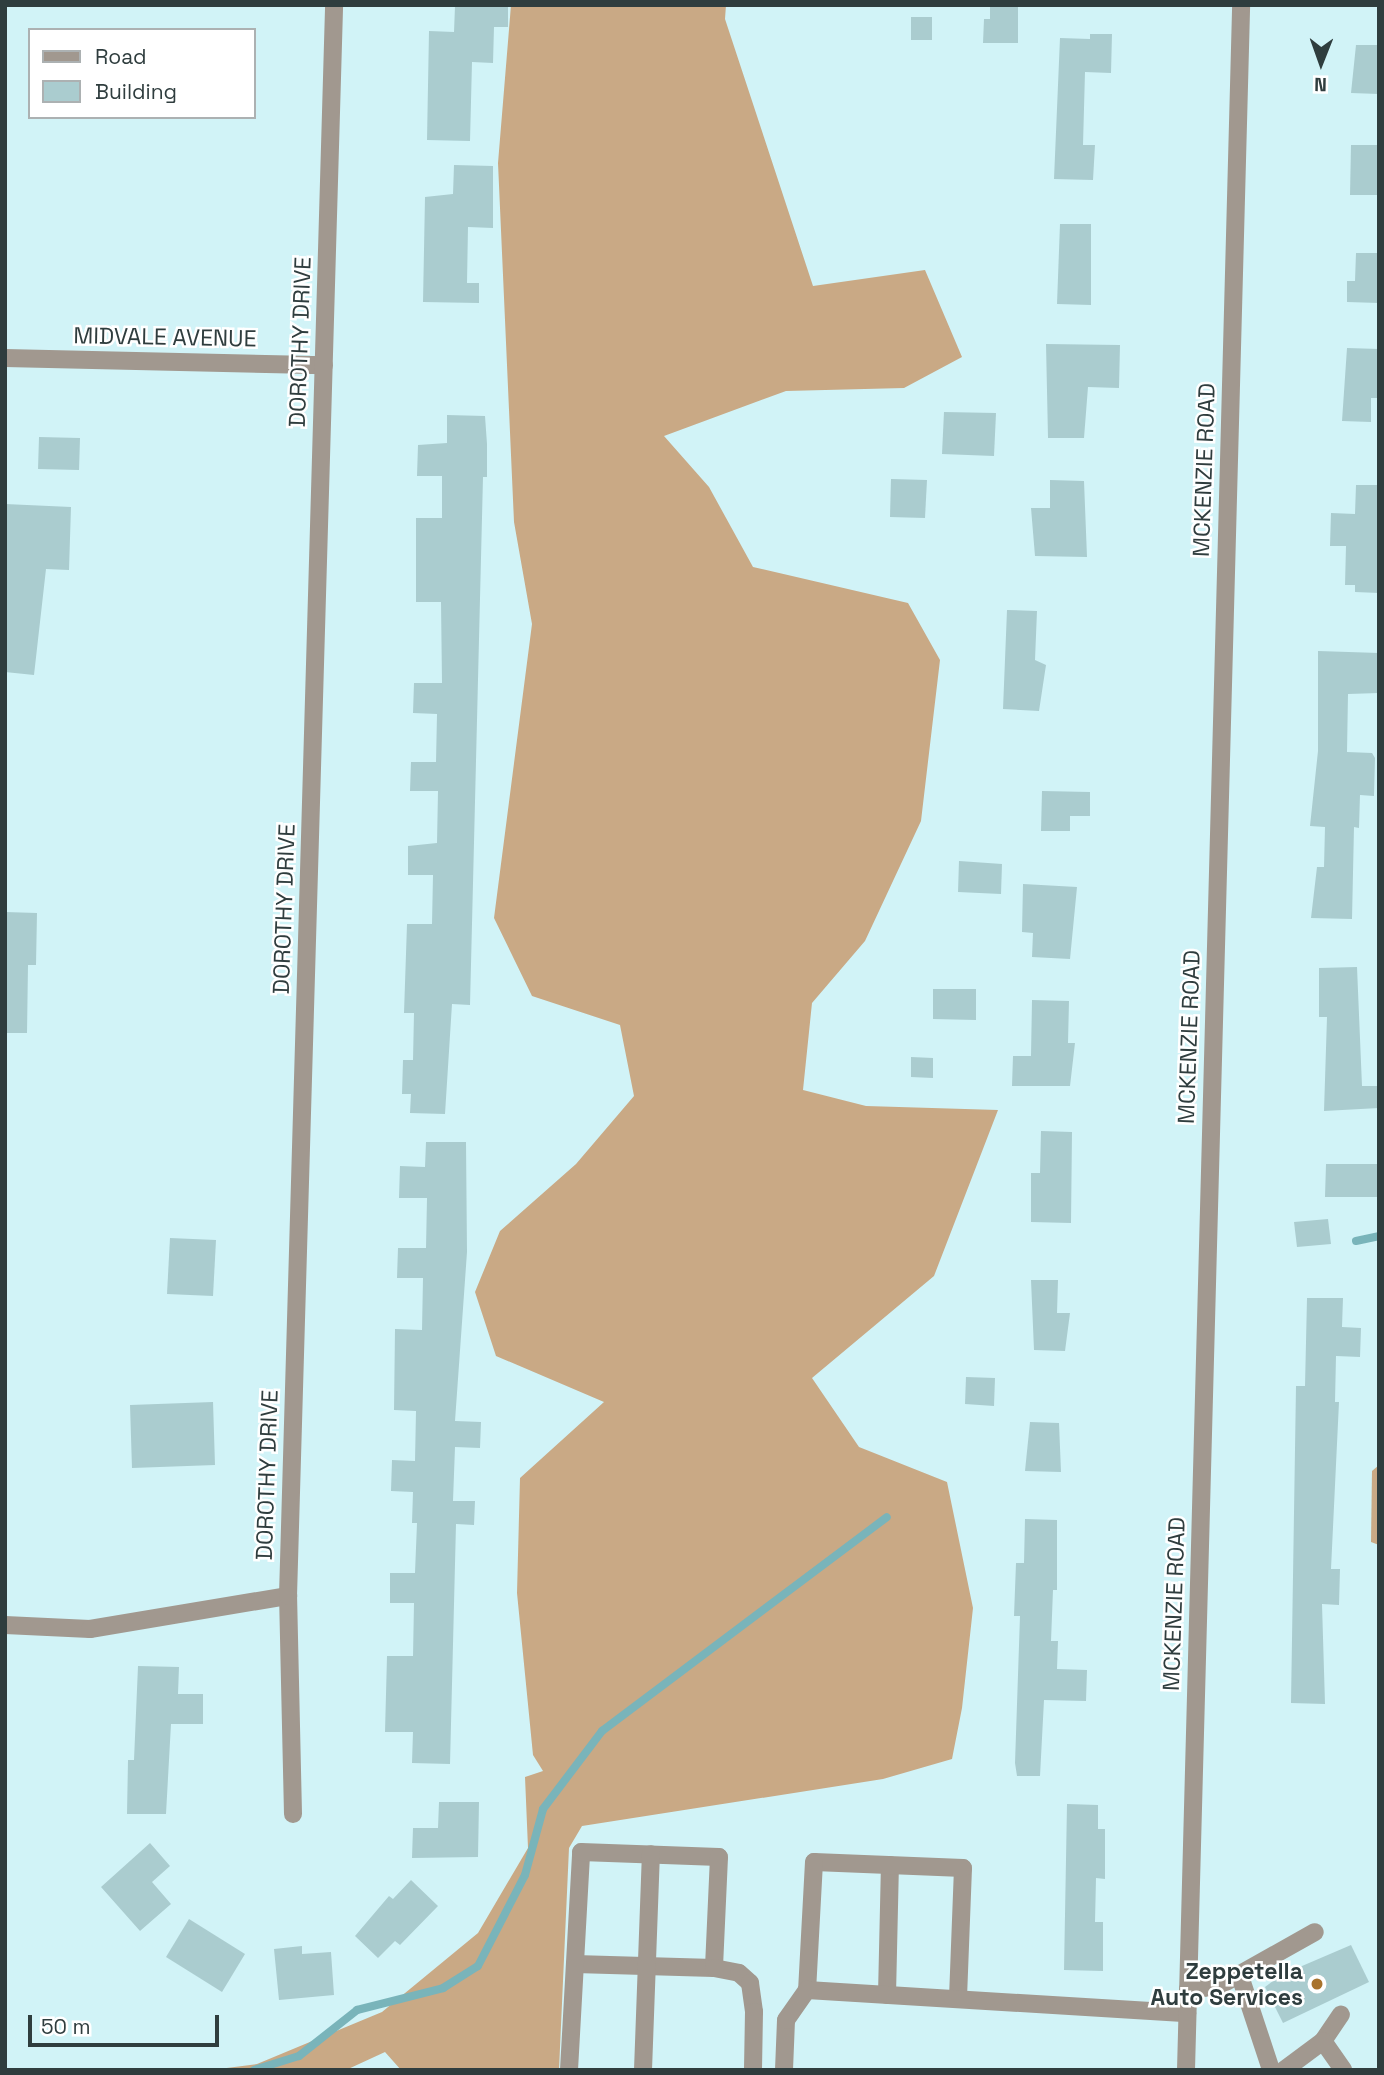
<!DOCTYPE html>
<style>
body{margin:0}
#map{position:relative;width:1384px;height:2075px;overflow:hidden;background:#d1f3f7;font-family:"Space Grotesk",sans-serif}
div>[style]{position:absolute}
[style*='--x']{left:calc(var(--x)*1px);top:calc(var(--y)*1px);width:calc(var(--w)*1px);rotate:calc(var(--a)*1deg)}
.forest>*{inset:0;background:#c9a985}
.stream>*{height:8px;margin:-4px;padding:0 4px;transform-origin:4px;border-radius:4px;background:#79b4ba}
.building>*{inset:0;background:#aacccf}
.minor>*{height:18px;margin:-9px;padding:0 9px;transform-origin:9px;border-radius:9px;background:#a1988f}
.dots>*{width:19px;height:19px;translate:-50% -50%;box-sizing:border-box;border:4px solid #fff;border-radius:50%}
span{translate:-50% -50%;white-space:nowrap;text-align:center;line-height:1.15;-webkit-text-stroke:5px #fff;paint-order:stroke}
.street-label{font-size:23px;color:#2f3d3e}
.poi-label{font-size:23px;color:#2f3d3e;font-weight:700}
.right{translate:-100% -50%;text-align:right}
.frame{position:absolute;inset:0;border:7px solid #2f3d3e;pointer-events:none}
.legend{position:absolute;left:28px;top:28px;width:228px;height:91px;box-sizing:border-box;background:#fff;border:2px solid #acb1b2;margin:0;padding:9px 12px;list-style:none;font-size:21px;color:#2f3d3e}
.legend li{display:flex;align-items:center;gap:14px;height:35px}
.legend b{width:35px;border:2px solid #acb1b2}
.north{position:absolute;left:1286px;top:28px;width:70px;height:70px;-webkit-text-stroke:5px #fff;paint-order:stroke;rotate:181deg;font-size:19px;font-weight:700;line-height:28px;text-align:center;color:#2f3d3e}
.north::after{content:'';display:block;margin:auto;width:24px;height:32px;background:#2f3d3e;clip-path:polygon(50% 0,100% 100%,50% 72%,0 100%)}
.scale{position:absolute;left:28px;top:2015px;width:191px;height:32px;box-sizing:border-box;border:4px solid #2f3d3e;border-top:0;padding-left:9px;font-size:21px;line-height:24px;white-space:nowrap;color:#2f3d3e;-webkit-text-stroke:5px #fff;paint-order:stroke}
</style>
<div id="map">
<div class="forest">
<div style="clip-path:polygon(511px 5px,726px 5px,725px 19px,813px 286px,925px 270px,962px 357px,904px 388px,786px 391px,664px 436px,709px 487px,753px 567px,908px 603px,940px 660px,921px 821px,865px 941px,812px 1003px,803px 1090px,866px 1106px,998px 1110px,934px 1276px,812px 1378px,859px 1447px,947px 1482px,973px 1608px,962px 1708px,952px 1759px,883px 1779px,582px 1826px,569px 1848px,559px 2070px,401px 2070px,385px 2052px,346px 2070px,211px 2070px,257px 2064px,382px 2012px,478px 1933px,528px 1848px,525px 1777px,543px 1771px,533px 1755px,517px 1593px,520px 1478px,604px 1402px,496px 1356px,475px 1292px,500px 1231px,576px 1164px,634px 1096px,620px 1025px,532px 996px,494px 918px,532px 624px,514px 522px,498px 163px)"></div>
<div style="clip-path:polygon(1379px 1465px,1379px 1545px,1371px 1542px,1372px 1471px)"></div>
</div>
<div class="stream">
<div style="--x:1356;--y:1241;--w:24;--a:-12"></div>
<div style="--x:254;--y:2070;--w:47;--a:-17.3"></div>
<div style="--x:299;--y:2056;--w:74;--a:-38.4"></div>
<div style="--x:357;--y:2010;--w:89;--a:-14.3"></div>
<div style="--x:443;--y:1988;--w:41;--a:-32.2"></div>
<div style="--x:478;--y:1966;--w:102;--a:-62.7"></div>
<div style="--x:525;--y:1875;--w:68;--a:-74.7"></div>
<div style="--x:543;--y:1809;--w:98;--a:-52.9"></div>
<div style="--x:602;--y:1731;--w:356;--a:-36.9"></div>
</div>
<div class="building">
<div style="clip-path:polygon(990px 5px,1018px 5px,1018px 43px,983px 43px,984px 19px,990px 19px)"></div>
<div style="clip-path:polygon(455px 6px,508px 7px,508px 27px,494px 27px,493px 63px,472px 62px,470px 141px,427px 140px,429px 31px,454px 32px)"></div>
<div style="clip-path:polygon(911px 17px,932px 17px,932px 40px,911px 40px)"></div>
<div style="clip-path:polygon(1090px 34px,1112px 34px,1111px 73px,1085px 72px,1083px 145px,1095px 145px,1093px 180px,1054px 179px,1060px 38px,1090px 39px)"></div>
<div style="clip-path:polygon(1356px 45px,1379px 45px,1379px 94px,1351px 93px)"></div>
<div style="clip-path:polygon(1351px 145px,1379px 145px,1379px 195px,1350px 195px)"></div>
<div style="clip-path:polygon(454px 165px,493px 166px,493px 228px,468px 227px,467px 283px,479px 283px,479px 303px,423px 302px,425px 197px,453px 194px)"></div>
<div style="clip-path:polygon(1060px 224px,1091px 224px,1091px 305px,1057px 304px)"></div>
<div style="clip-path:polygon(1356px 253px,1379px 253px,1379px 303px,1347px 302px,1347px 281px,1355px 281px)"></div>
<div style="clip-path:polygon(1046px 344px,1120px 345px,1119px 388px,1088px 387px,1084px 438px,1048px 438px)"></div>
<div style="clip-path:polygon(1347px 348px,1379px 349px,1379px 398px,1371px 398px,1371px 422px,1342px 421px)"></div>
<div style="clip-path:polygon(944px 412px,996px 413px,994px 456px,942px 454px)"></div>
<div style="clip-path:polygon(447px 415px,485px 416px,487px 444px,487px 477px,483px 477px,470px 1005px,452px 1004px,445px 1114px,410px 1113px,411px 1094px,402px 1094px,403px 1060px,413px 1060px,414px 1013px,404px 1013px,407px 924px,432px 924px,433px 875px,408px 875px,408px 846px,437px 843px,438px 791px,410px 791px,411px 762px,436px 762px,437px 714px,413px 713px,414px 683px,442px 683px,441px 602px,416px 602px,416px 518px,442px 518px,442px 476px,417px 476px,418px 445px,447px 443px)"></div>
<div style="clip-path:polygon(39px 437px,80px 438px,79px 470px,38px 469px)"></div>
<div style="clip-path:polygon(891px 479px,927px 480px,925px 518px,890px 517px)"></div>
<div style="clip-path:polygon(1050px 480px,1084px 481px,1087px 557px,1035px 556px,1031px 508px,1050px 508px)"></div>
<div style="clip-path:polygon(1356px 485px,1379px 485px,1379px 593px,1355px 592px,1355px 585px,1345px 585px,1346px 546px,1330px 546px,1331px 513px,1355px 514px)"></div>
<div style="clip-path:polygon(5px 504px,71px 507px,69px 570px,46px 569px,34px 675px,5px 672px)"></div>
<div style="clip-path:polygon(1007px 610px,1037px 611px,1035px 660px,1046px 665px,1039px 711px,1003px 709px)"></div>
<div style="clip-path:polygon(1318px 651px,1379px 653px,1379px 693px,1348px 694px,1347px 752px,1372px 753px,1375px 758px,1374px 796px,1360px 795px,1359px 828px,1354px 827px,1352px 919px,1311px 918px,1317px 867px,1324px 867px,1325px 827px,1310px 826px,1318px 751px)"></div>
<div style="clip-path:polygon(1042px 791px,1090px 792px,1090px 816px,1070px 816px,1070px 831px,1041px 831px)"></div>
<div style="clip-path:polygon(959px 861px,1002px 864px,1001px 894px,958px 892px)"></div>
<div style="clip-path:polygon(1023px 884px,1077px 887px,1070px 959px,1032px 957px,1033px 933px,1022px 932px)"></div>
<div style="clip-path:polygon(5px 912px,37px 913px,36px 965px,28px 965px,27px 1033px,5px 1033px)"></div>
<div style="clip-path:polygon(1357px 967px,1362px 1086px,1379px 1086px,1379px 1108px,1324px 1111px,1327px 1017px,1319px 1017px,1319px 968px)"></div>
<div style="clip-path:polygon(933px 989px,976px 989px,976px 1020px,933px 1019px)"></div>
<div style="clip-path:polygon(1032px 1000px,1069px 1001px,1068px 1043px,1075px 1043px,1070px 1086px,1012px 1086px,1013px 1056px,1031px 1056px)"></div>
<div style="clip-path:polygon(911px 1057px,933px 1058px,933px 1078px,911px 1077px)"></div>
<div style="clip-path:polygon(1041px 1131px,1072px 1132px,1071px 1223px,1031px 1222px,1031px 1173px,1040px 1173px)"></div>
<div style="clip-path:polygon(426px 1142px,466px 1142px,467px 1252px,455px 1421px,481px 1422px,480px 1448px,455px 1447px,453px 1501px,475px 1501px,474px 1525px,456px 1524px,450px 1764px,412px 1763px,413px 1732px,385px 1732px,387px 1656px,413px 1656px,414px 1603px,390px 1603px,390px 1573px,415px 1573px,417px 1523px,412px 1523px,413px 1492px,391px 1491px,392px 1460px,415px 1461px,416px 1411px,394px 1410px,395px 1329px,422px 1330px,423px 1278px,397px 1278px,398px 1248px,426px 1248px,427px 1198px,399px 1198px,400px 1166px,425px 1167px)"></div>
<div style="clip-path:polygon(1326px 1164px,1377px 1164px,1379px 1197px,1325px 1197px)"></div>
<div style="clip-path:polygon(1328px 1219px,1331px 1244px,1297px 1247px,1294px 1222px)"></div>
<div style="clip-path:polygon(170px 1238px,216px 1240px,213px 1296px,167px 1294px)"></div>
<div style="clip-path:polygon(1031px 1280px,1058px 1280px,1057px 1313px,1070px 1313px,1065px 1351px,1034px 1350px)"></div>
<div style="clip-path:polygon(1307px 1298px,1343px 1298px,1342px 1327px,1361px 1328px,1360px 1357px,1336px 1356px,1335px 1402px,1339px 1402px,1331px 1569px,1340px 1569px,1339px 1605px,1322px 1604px,1325px 1704px,1291px 1703px,1296px 1386px,1305px 1386px)"></div>
<div style="clip-path:polygon(966px 1377px,995px 1378px,994px 1406px,965px 1404px)"></div>
<div style="clip-path:polygon(213px 1402px,215px 1465px,132px 1468px,130px 1405px)"></div>
<div style="clip-path:polygon(1030px 1422px,1059px 1423px,1061px 1472px,1025px 1471px)"></div>
<div style="clip-path:polygon(1025px 1519px,1057px 1520px,1057px 1590px,1053px 1590px,1051px 1641px,1058px 1641px,1057px 1669px,1087px 1670px,1086px 1701px,1044px 1700px,1040px 1776px,1017px 1776px,1015px 1763px,1020px 1616px,1014px 1616px,1016px 1563px,1024px 1563px)"></div>
<div style="clip-path:polygon(138px 1666px,179px 1667px,178px 1694px,203px 1694px,203px 1724px,171px 1724px,166px 1814px,127px 1814px,128px 1760px,134px 1760px)"></div>
<div style="clip-path:polygon(439px 1802px,479px 1802px,478px 1857px,412px 1858px,413px 1828px,438px 1828px)"></div>
<div style="clip-path:polygon(1067px 1804px,1098px 1805px,1098px 1829px,1105px 1829px,1105px 1879px,1096px 1878px,1095px 1922px,1103px 1922px,1103px 1971px,1064px 1970px)"></div>
<div style="clip-path:polygon(150px 1843px,170px 1866px,152px 1882px,171px 1904px,140px 1931px,101px 1887px)"></div>
<div style="clip-path:polygon(411px 1880px,438px 1906px,400px 1945px,395px 1941px,378px 1958px,355px 1936px,389px 1896px,393px 1899px)"></div>
<div style="clip-path:polygon(189px 1919px,245px 1954px,222px 1992px,166px 1957px)"></div>
<div style="clip-path:polygon(1351px 1945px,1369px 1982px,1283px 2023px,1265px 1987px,1281px 1975px)"></div>
<div style="clip-path:polygon(302px 1946px,302px 1954px,331px 1952px,334px 1995px,279px 2000px,274px 1949px)"></div>
</div>
<div class="minor">
<div style="--x:5;--y:358;--w:319;--a:1.3"></div>
<div style="--x:5;--y:1625;--w:85;--a:2.7"></div>
<div style="--x:90;--y:1629;--w:201;--a:-9.5"></div>
<div style="--x:293;--y:1814;--w:218;--a:-91.3"></div>
<div style="--x:288;--y:1596;--w:1592;--a:-88.34"></div>
<div style="--x:575;--y:1964;--w:139;--a:1.6"></div>
<div style="--x:1240;--y:1976;--w:99;--a:71.7"></div>
<div style="--x:1188;--y:1989;--w:29;--a:-4"></div>
<div style="--x:1217;--y:1987;--w:112;--a:-29.3"></div>
<div style="--x:887;--y:1995;--w:130;--a:-88.7"></div>
<div style="--x:958;--y:1998;--w:130;--a:-87.8"></div>
<div style="--x:963;--y:1868;--w:149;--a:-177.7"></div>
<div style="--x:814;--y:1862;--w:128;--a:93.1"></div>
<div style="--x:807;--y:1990;--w:381;--a:3.5"></div>
<div style="--x:1323;--y:2041;--w:32;--a:-56"></div>
<div style="--x:569;--y:2070;--w:218;--a:-86.8"></div>
<div style="--x:581;--y:1852;--w:138;--a:2.1"></div>
<div style="--x:719;--y:1857;--w:111;--a:92.6"></div>
<div style="--x:714;--y:1968;--w:25;--a:11"></div>
<div style="--x:739;--y:1973;--w:15;--a:42"></div>
<div style="--x:750;--y:1983;--w:29;--a:82"></div>
<div style="--x:754;--y:2012;--w:58;--a:91"></div>
<div style="--x:643;--y:2070;--w:216;--a:-87.9"></div>
<div style="--x:784;--y:2070;--w:50;--a:-87.7"></div>
<div style="--x:786;--y:2020;--w:37;--a:-55"></div>
<div style="--x:1186;--y:2070;--w:2066;--a:-88.47"></div>
<div style="--x:1284;--y:2070;--w:49;--a:-36.6"></div>
<div style="--x:1323;--y:2041;--w:35;--a:55"></div>
</div>
<div class="dots">
<div style="left:1317px;top:1984px;background:#a8732d"></div>
</div>
<div class="street-label">
<span style="left:165px;top:337px;rotate:1deg">MIDVALE AVENUE</span>
<span style="left:300px;top:342px;rotate:-88deg">DOROTHY DRIVE</span>
<span style="left:1204px;top:470px;rotate:-88deg">MCKENZIE ROAD</span>
<span style="left:284px;top:909px;rotate:-88deg">DOROTHY DRIVE</span>
<span style="left:1189px;top:1037px;rotate:-88deg">MCKENZIE ROAD</span>
<span style="left:267px;top:1475px;rotate:-88deg">DOROTHY DRIVE</span>
<span style="left:1174px;top:1604px;rotate:-88deg">MCKENZIE ROAD</span>
</div>
<div class="poi-label">
<span class="right" style="left:1303px;top:1984px">Zeppetella<br>Auto Services</span>
</div>
<div class="frame"></div>
<ul class="legend">
<li><b style="height:9px;background:#a1988f"></b>Road</li>
<li><b style="height:19px;background:#aacccf"></b>Building</li>
</ul>
<div class="north">N</div>
<div class="scale">50 m</div>
</div>
